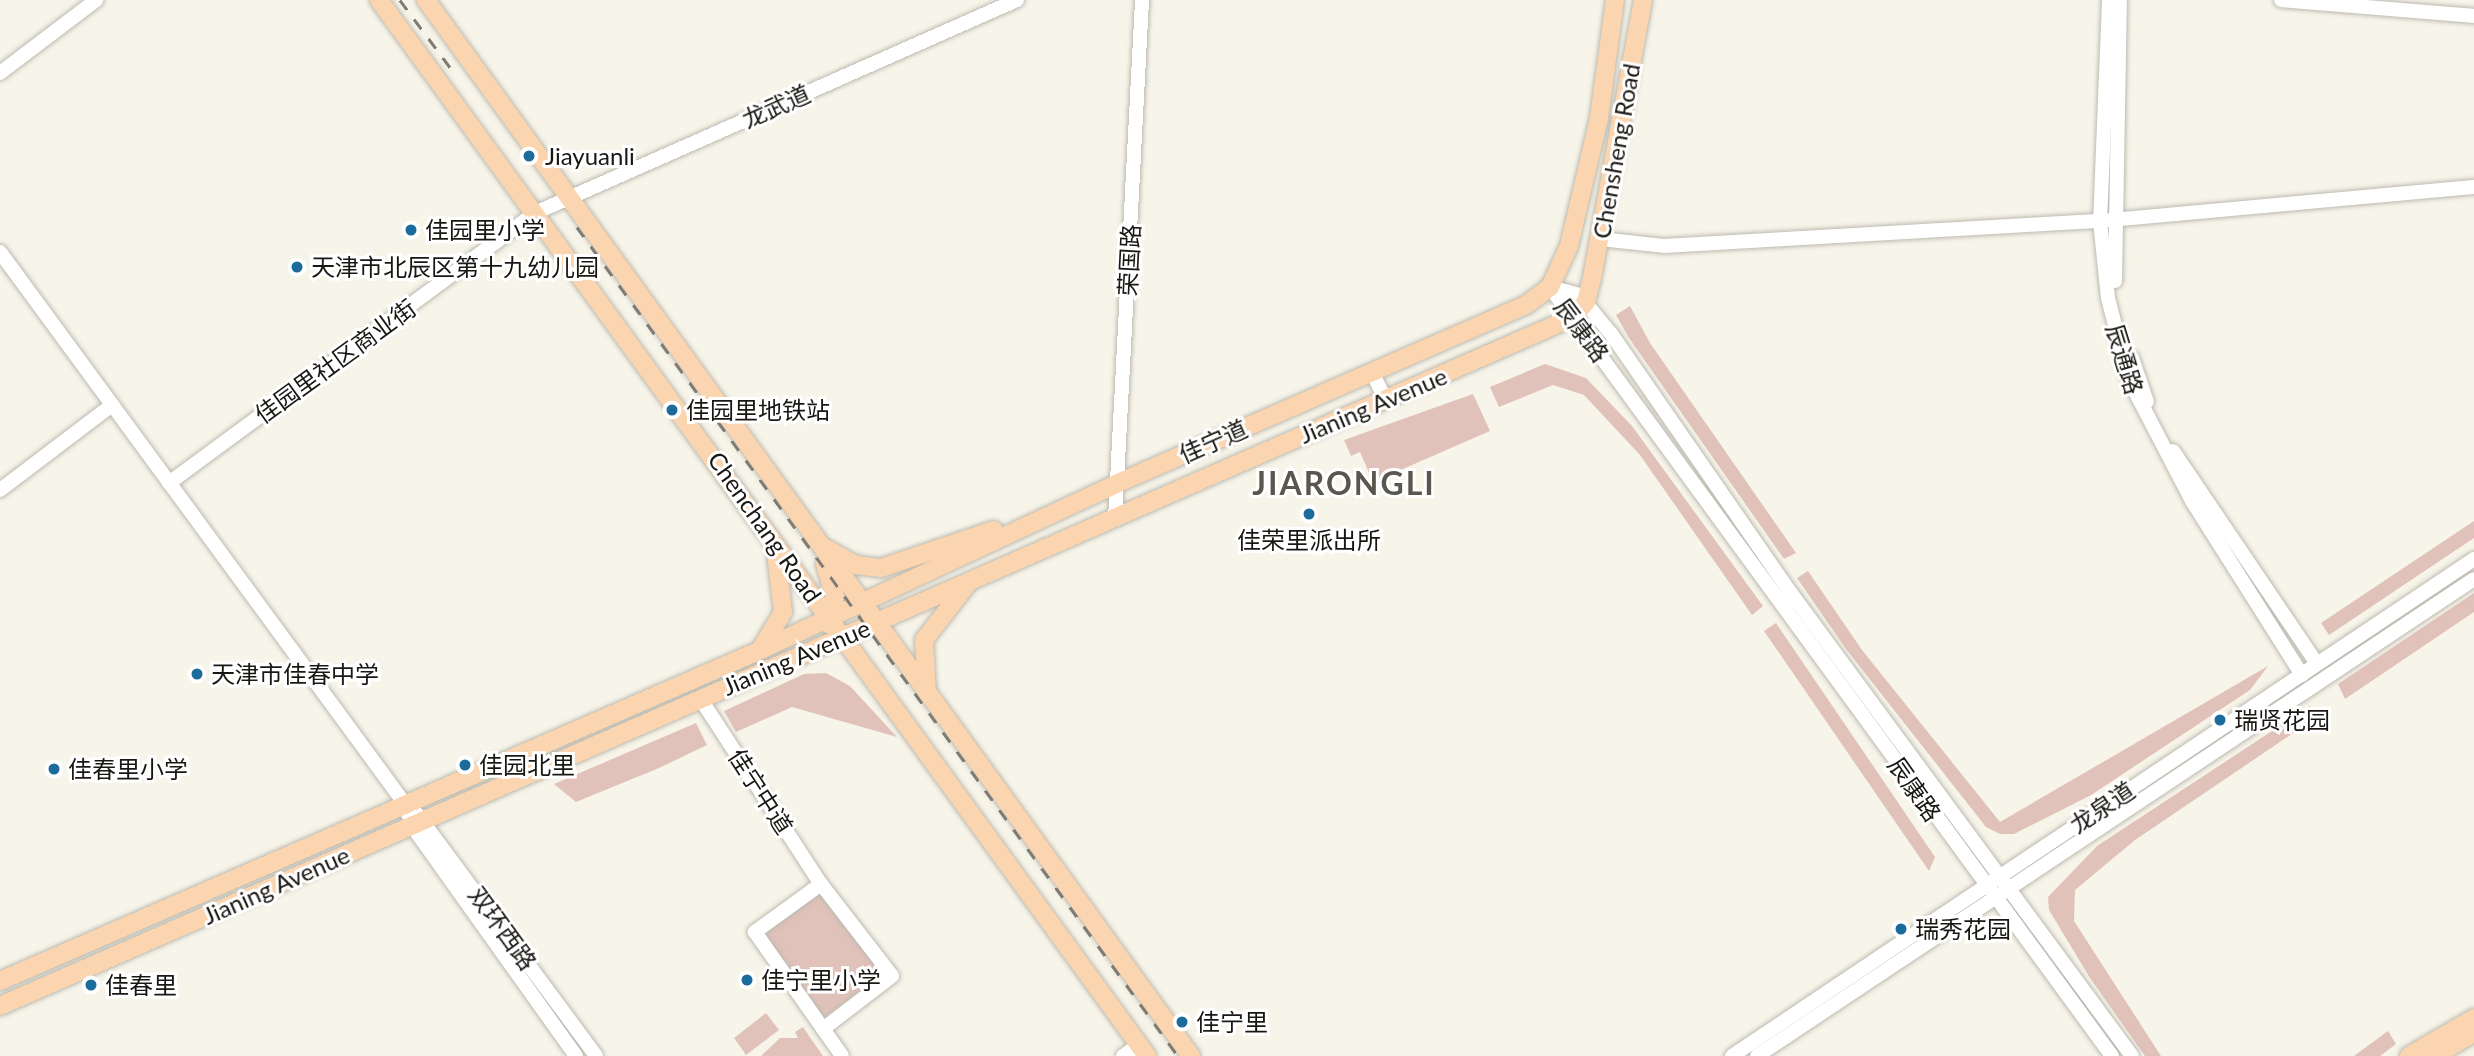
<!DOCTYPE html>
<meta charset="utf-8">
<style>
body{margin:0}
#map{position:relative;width:2474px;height:1056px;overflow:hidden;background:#f7f4e9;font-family:Lato,"Noto Sans SC",sans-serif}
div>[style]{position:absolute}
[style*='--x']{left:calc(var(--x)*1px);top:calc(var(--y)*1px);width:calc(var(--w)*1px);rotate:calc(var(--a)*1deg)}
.green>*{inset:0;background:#e0c2ba}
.roads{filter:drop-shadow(0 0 2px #bdbab0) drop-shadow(0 0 2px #bdbab0)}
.minor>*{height:14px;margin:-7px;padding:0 7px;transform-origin:7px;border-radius:7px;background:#fff}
.major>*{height:18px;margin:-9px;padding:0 9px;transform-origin:9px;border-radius:9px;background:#fbd5b0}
.rail>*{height:2.5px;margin-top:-1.25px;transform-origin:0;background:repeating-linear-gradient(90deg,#7d7b74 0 12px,transparent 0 24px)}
.dots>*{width:19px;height:19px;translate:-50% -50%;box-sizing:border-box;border:4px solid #fff;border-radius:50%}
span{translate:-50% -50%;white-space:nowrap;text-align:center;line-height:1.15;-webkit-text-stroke:6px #fff;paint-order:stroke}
.street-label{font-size:24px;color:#181713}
.poi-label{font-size:24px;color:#181713}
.left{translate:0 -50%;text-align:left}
.district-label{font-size:32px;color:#59564d;font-weight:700;letter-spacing:2px}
</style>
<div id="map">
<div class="green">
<div style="clip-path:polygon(1630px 306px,1650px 343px,1796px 553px,1784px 559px,1629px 338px,1616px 315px)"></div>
<div style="clip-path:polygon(1545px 364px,1586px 378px,1632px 426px,1763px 606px,1752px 615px,1640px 455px,1584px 395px,1553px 385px,1499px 407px,1490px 387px)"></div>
<div style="clip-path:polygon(1473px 394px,1490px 431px,1373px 482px,1360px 452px,1351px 456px,1344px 440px)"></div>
<div style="clip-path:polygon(2474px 521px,2474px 538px,2329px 635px,2321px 623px)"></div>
<div style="clip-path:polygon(1808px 571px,1862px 650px,2000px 822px,2268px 666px,2250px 690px,2091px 795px,2014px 834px,2000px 834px,1986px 827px,1846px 649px,1797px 578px)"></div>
<div style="clip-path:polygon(2474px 593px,2474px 612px,2345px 699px,2338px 684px)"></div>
<div style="clip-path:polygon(1776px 623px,1935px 857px,1929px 871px,1764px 631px)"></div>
<div style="clip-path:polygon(826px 673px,850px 686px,897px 737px,792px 707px,736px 732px,724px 711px,804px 674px)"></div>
<div style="clip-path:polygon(2310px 706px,2317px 717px,2135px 840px,2075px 890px,2074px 921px,2161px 1056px,2145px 1056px,2090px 978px,2049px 910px,2048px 897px,2097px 846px)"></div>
<div style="clip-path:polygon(696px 723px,707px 745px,659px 768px,576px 802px,554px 784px)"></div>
<div style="clip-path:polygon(821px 893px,883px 974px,823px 1019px,763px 934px)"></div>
<div style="clip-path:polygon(766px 1013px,779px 1030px,746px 1055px,734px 1038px)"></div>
<div style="clip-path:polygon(803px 1027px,823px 1056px,761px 1056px,780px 1038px,798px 1038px,795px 1032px)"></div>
<div style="clip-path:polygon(2388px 1031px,2396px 1044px,2380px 1056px,2354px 1056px)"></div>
</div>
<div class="roads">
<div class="minor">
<div style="--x:2109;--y:0;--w:221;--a:92.3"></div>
<div style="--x:2100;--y:221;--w:77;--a:84.1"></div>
<div style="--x:2108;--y:298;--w:85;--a:75.6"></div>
<div style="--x:2129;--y:380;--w:136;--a:62.5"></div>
<div style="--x:2192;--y:501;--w:206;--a:57.7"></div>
<div style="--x:2281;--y:0;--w:194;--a:4.7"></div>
<div style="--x:0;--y:73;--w:121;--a:-37.2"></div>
<div style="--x:1600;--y:239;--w:64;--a:6.2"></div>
<div style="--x:1664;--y:246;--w:437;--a:-3.3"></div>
<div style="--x:2100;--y:221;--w:376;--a:-5.2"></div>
<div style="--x:0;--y:252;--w:685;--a:53.73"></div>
<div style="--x:405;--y:804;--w:23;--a:72"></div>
<div style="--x:412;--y:826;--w:282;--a:54.5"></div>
<div style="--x:2115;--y:281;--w:281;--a:-89"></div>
<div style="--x:1550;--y:287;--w:30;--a:15"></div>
<div style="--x:1579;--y:295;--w:52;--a:50.5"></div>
<div style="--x:1612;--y:335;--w:313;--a:55.3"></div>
<div style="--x:1790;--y:592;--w:576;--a:53.61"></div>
<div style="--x:1550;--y:287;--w:952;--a:53.84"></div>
<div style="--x:2132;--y:358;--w:46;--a:71.2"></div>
<div style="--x:1372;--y:372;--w:30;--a:64"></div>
<div style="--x:2173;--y:451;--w:257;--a:55.9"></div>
<div style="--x:169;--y:483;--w:455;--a:-36.4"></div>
<div style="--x:535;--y:213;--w:527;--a:-23.84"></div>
<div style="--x:0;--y:490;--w:141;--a:-37.2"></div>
<div style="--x:1115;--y:519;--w:520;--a:-87.02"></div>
<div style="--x:700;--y:698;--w:222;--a:57"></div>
<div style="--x:821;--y:884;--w:116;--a:52.3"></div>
<div style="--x:892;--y:976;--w:87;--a:142.5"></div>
<div style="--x:417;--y:814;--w:301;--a:53.5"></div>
<div style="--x:821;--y:884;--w:82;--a:144"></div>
<div style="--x:755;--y:932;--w:151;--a:54.9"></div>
<div style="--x:1123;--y:1056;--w:19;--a:-35"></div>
<div style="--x:1732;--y:1056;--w:893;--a:-33.81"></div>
<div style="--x:1757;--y:1056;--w:861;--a:-33.63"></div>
</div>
<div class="major">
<div style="--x:379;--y:0;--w:1306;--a:53.97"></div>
<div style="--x:426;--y:0;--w:1304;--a:54.08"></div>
<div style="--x:827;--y:549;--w:33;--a:29"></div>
<div style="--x:856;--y:565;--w:25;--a:7"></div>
<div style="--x:881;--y:568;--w:119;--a:-18.6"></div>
<div style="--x:825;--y:564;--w:34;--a:73"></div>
<div style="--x:835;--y:596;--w:29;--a:104"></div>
<div style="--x:762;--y:647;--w:41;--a:-59"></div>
<div style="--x:783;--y:612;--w:59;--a:-96.8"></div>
<div style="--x:927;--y:693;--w:53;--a:-93.2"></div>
<div style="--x:924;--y:640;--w:68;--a:-52.1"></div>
<div style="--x:0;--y:981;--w:822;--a:-23.51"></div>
<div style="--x:754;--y:653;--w:400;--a:-25"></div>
<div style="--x:1116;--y:484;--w:447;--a:-23.6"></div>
<div style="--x:1526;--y:305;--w:30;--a:-37"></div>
<div style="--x:1550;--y:287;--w:45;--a:-65.1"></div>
<div style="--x:1569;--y:246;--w:131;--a:-76.8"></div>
<div style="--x:1599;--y:118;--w:119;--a:-82.3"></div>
<div style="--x:0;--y:1006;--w:1717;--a:-23.65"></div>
<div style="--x:1573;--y:317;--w:20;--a:-49"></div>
<div style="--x:1586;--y:302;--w:25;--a:-76"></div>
<div style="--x:1592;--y:278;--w:283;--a:-79.6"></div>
<div style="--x:2409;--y:1056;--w:75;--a:-30.3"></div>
<div style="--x:2434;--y:1056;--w:46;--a:-29.9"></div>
</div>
</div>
<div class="rail">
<div style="--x:400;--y:0;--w:89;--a:53.3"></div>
<div style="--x:577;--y:227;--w:1024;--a:54.06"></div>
</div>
<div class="dots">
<div style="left:529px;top:156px;background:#1b6b9d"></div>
<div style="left:411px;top:230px;background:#1b6b9d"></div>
<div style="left:297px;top:267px;background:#1b6b9d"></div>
<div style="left:672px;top:410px;background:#1b6b9d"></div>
<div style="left:1309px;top:514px;background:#1b6b9d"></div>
<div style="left:197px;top:674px;background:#1b6b9d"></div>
<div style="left:2220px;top:720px;background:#1b6b9d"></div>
<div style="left:465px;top:765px;background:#1b6b9d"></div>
<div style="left:54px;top:769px;background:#1b6b9d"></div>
<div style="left:1901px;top:929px;background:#1b6b9d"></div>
<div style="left:747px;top:980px;background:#1b6b9d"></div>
<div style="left:91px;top:985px;background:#1b6b9d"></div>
<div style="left:1182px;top:1022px;background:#1b6b9d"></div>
</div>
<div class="street-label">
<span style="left:776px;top:106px;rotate:-24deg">龙武道</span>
<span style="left:1616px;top:151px;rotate:-80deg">Chensheng Road</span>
<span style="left:1129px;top:260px;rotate:-87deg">荣国路</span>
<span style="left:1582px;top:330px;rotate:53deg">辰康路</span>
<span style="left:2125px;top:359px;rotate:73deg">辰通路</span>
<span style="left:335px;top:361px;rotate:-36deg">佳园里社区商业街</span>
<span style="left:1373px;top:405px;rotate:-23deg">Jianing Avenue</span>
<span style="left:1213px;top:441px;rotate:-24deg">佳宁道</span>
<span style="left:765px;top:527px;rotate:55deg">Chenchang Road</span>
<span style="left:796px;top:657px;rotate:-23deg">Jianing Avenue</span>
<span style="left:1915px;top:789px;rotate:55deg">辰康路</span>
<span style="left:761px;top:791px;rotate:57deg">佳宁中道</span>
<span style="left:2102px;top:807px;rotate:-34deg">龙泉道</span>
<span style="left:276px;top:885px;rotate:-24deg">Jianing Avenue</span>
<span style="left:503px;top:928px;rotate:54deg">双环西路</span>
</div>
<div class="poi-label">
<span class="left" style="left:545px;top:156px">Jiayuanli</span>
<span class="left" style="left:425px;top:230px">佳园里小学</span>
<span class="left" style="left:311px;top:267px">天津市北辰区第十九幼儿园</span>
<span class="left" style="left:686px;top:410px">佳园里地铁站</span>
<span style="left:1309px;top:540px">佳荣里派出所</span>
<span class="left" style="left:211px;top:674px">天津市佳春中学</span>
<span class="left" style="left:2234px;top:720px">瑞贤花园</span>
<span class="left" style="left:479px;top:765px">佳园北里</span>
<span class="left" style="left:68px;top:769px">佳春里小学</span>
<span class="left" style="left:1915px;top:929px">瑞秀花园</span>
<span class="left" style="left:761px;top:980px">佳宁里小学</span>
<span class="left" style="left:105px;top:985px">佳春里</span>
<span class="left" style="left:1196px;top:1022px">佳宁里</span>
</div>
<div class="district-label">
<span style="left:1344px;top:483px">JIARONGLI</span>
</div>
</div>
